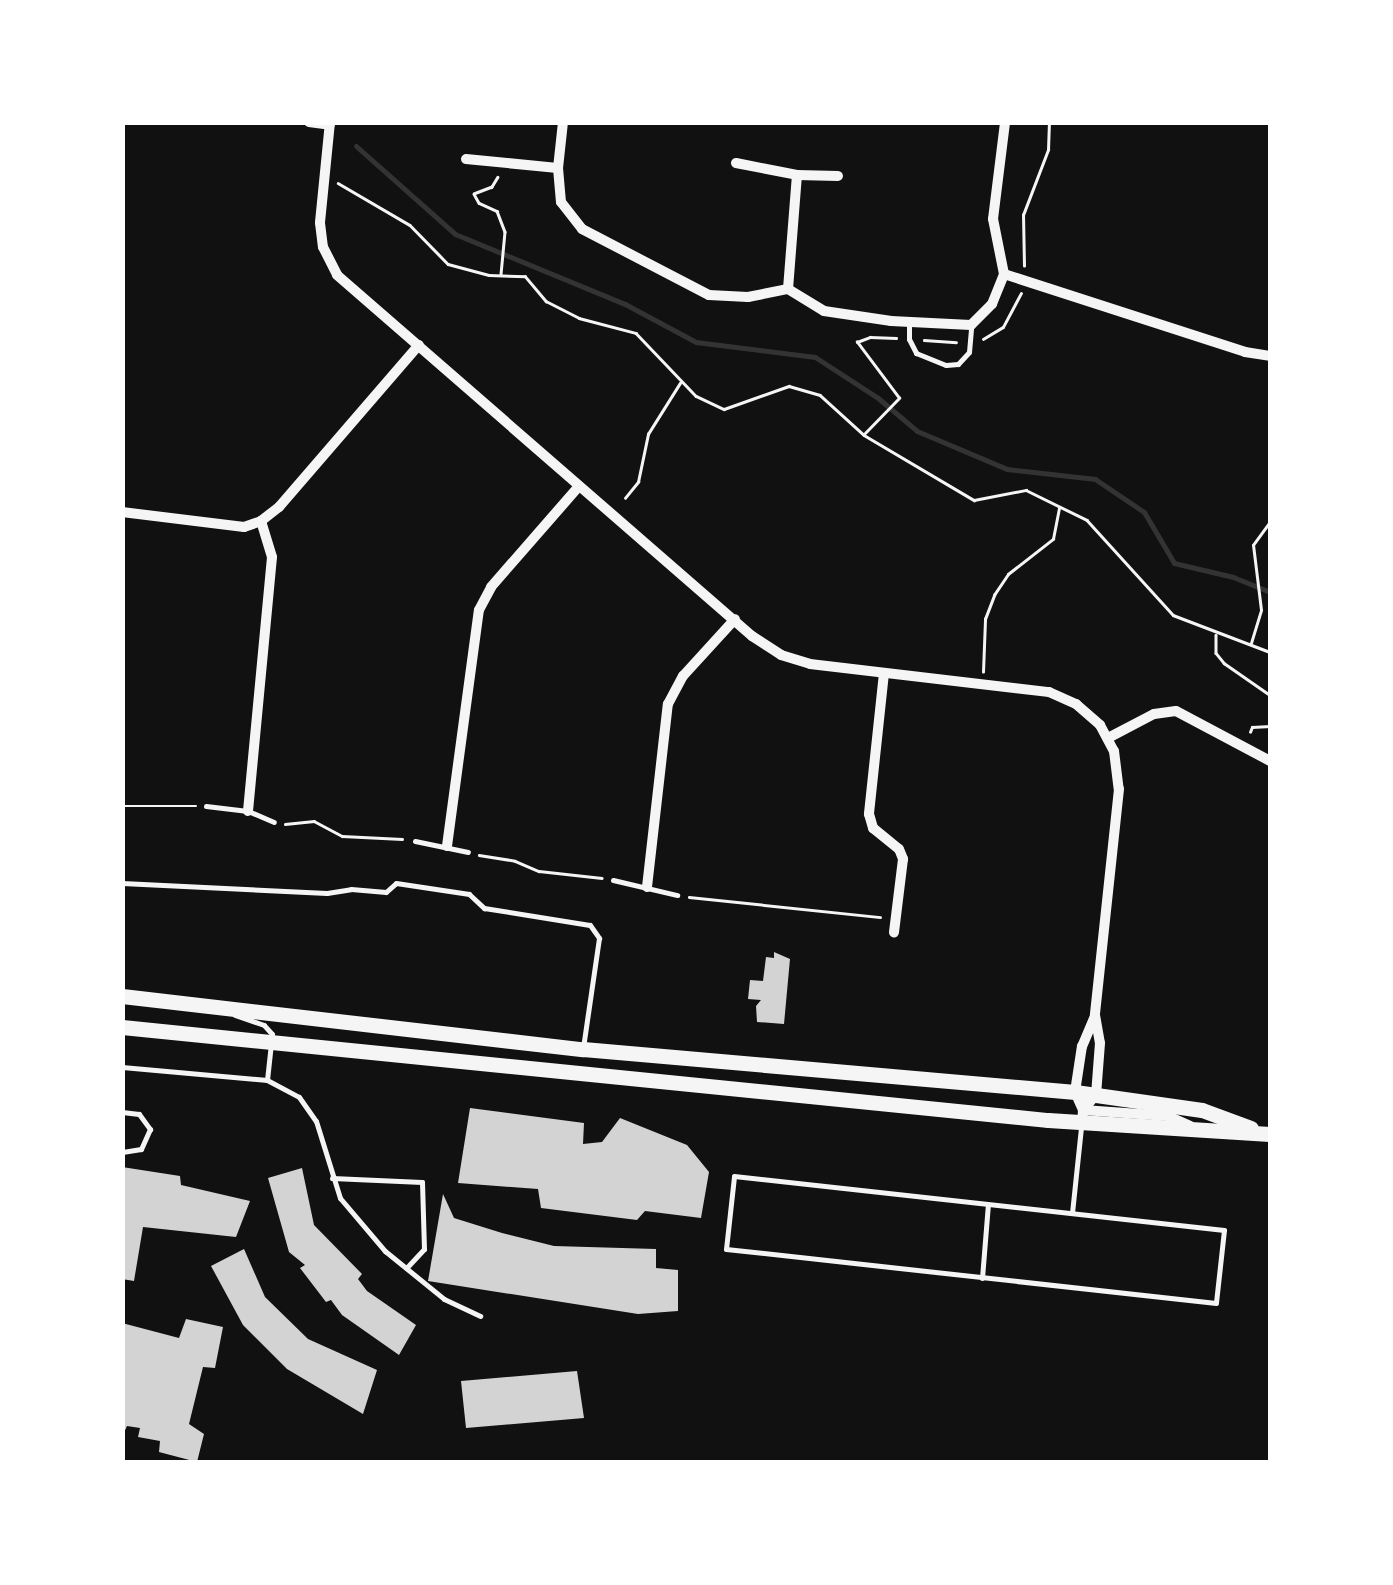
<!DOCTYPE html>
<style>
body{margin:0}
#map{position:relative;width:1393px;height:1585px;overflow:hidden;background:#111;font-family:Lato,sans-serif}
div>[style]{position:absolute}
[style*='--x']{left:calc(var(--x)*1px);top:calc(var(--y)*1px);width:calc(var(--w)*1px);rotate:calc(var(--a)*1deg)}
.stream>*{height:5px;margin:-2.5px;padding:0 2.5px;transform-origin:2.5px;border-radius:2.5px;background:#333}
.building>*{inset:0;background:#d3d3d3}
.path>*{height:2.5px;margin:-1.25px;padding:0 1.25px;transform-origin:1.25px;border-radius:1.25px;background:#f5f5f5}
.service>*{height:5px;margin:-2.5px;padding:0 2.5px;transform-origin:2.5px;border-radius:2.5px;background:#f5f5f5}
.minor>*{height:10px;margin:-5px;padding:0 5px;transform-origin:5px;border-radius:5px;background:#f5f5f5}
.secondary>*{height:15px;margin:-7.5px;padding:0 7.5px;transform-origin:7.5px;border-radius:7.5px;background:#f5f5f5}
span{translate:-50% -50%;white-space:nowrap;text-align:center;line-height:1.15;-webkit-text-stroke:10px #fff;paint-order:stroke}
.frame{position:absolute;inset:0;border:125px solid #fff;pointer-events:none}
</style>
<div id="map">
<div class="stream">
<div style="--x:356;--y:146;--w:132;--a:41.6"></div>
<div style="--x:455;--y:234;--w:184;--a:22.4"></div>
<div style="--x:625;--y:304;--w:81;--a:28.2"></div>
<div style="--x:696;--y:342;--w:120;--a:7.2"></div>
<div style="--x:815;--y:357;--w:75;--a:33.1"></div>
<div style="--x:878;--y:398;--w:51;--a:40.2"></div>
<div style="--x:917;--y:431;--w:98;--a:22.9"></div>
<div style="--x:1007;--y:469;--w:89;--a:6.5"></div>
<div style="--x:1095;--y:479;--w:59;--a:34"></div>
<div style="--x:1144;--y:512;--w:59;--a:59.5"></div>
<div style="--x:1174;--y:563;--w:61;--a:13.3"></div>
<div style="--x:1233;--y:577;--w:40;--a:22"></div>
</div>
<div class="building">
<div style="clip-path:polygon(774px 952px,790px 959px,784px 1024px,757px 1022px,756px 1006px,761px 1000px,748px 999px,750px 980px,763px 981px,766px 957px,774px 958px)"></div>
<div style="clip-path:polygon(470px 1108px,584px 1123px,583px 1144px,602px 1142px,620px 1118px,687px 1145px,709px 1172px,701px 1218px,645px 1211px,637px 1220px,541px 1208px,538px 1189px,458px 1183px)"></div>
<div style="clip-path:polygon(122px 1167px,180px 1176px,181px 1185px,250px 1201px,236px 1237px,143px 1227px,134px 1281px,122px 1279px)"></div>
<div style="clip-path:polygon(302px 1168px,314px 1225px,362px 1274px,358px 1279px,367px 1291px,416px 1325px,399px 1355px,342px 1315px,331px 1300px,326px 1302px,300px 1268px,305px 1265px,289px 1252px,268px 1178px)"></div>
<div style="clip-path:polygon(443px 1194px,454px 1218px,502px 1233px,554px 1246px,656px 1249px,656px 1268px,678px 1270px,678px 1311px,638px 1314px,428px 1281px)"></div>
<div style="clip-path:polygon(244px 1249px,265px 1297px,308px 1339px,377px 1370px,363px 1414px,287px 1369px,243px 1325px,211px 1266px)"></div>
<div style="clip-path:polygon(186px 1319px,223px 1327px,215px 1368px,203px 1367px,189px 1424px,204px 1434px,197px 1462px,159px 1452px,160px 1441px,138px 1437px,140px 1428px,127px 1426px,122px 1437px,122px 1323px,179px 1338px)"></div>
<div style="clip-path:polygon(577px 1371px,584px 1418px,466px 1428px,461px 1381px)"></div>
</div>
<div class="path">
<div style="--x:498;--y:177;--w:12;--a:121"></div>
<div style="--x:492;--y:187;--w:19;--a:159"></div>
<div style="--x:474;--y:194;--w:10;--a:61"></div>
<div style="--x:479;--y:203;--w:20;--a:24"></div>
<div style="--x:497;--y:211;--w:22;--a:69"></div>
<div style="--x:505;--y:232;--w:42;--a:95.4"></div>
<div style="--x:338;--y:183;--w:83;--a:30.3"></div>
<div style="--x:410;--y:225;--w:54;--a:45.7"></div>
<div style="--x:448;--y:264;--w:42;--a:15"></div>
<div style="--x:489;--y:275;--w:36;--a:2"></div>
<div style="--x:525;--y:276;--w:33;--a:50"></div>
<div style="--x:546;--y:301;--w:37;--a:27"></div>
<div style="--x:579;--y:318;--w:59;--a:14.7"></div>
<div style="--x:636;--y:333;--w:87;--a:46.4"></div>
<div style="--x:696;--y:396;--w:31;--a:25"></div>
<div style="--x:724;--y:409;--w:69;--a:-19.5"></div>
<div style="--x:789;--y:386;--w:32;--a:16"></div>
<div style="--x:820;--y:395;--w:59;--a:42.3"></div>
<div style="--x:864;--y:435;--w:128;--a:30.6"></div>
<div style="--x:974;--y:500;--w:53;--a:-10.9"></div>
<div style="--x:1026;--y:490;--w:68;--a:26.2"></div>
<div style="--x:1087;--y:520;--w:128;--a:47.8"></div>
<div style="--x:1173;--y:615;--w:104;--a:20.9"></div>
<div style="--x:1024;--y:266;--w:51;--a:-91.1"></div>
<div style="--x:1023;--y:215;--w:70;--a:-69"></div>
<div style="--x:1048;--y:150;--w:28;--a:-88"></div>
<div style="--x:983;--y:339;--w:23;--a:-31"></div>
<div style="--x:1003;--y:327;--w:38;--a:-62"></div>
<div style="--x:924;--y:340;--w:32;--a:4"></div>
<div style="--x:865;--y:433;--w:49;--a:-45.8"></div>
<div style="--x:899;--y:398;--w:70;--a:-126.9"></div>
<div style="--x:857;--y:342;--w:14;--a:-21"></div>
<div style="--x:870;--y:337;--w:26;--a:2"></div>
<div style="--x:625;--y:498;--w:21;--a:-51"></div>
<div style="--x:638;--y:482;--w:49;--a:-78.2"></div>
<div style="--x:648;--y:434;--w:60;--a:-57.9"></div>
<div style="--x:1216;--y:635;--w:18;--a:90"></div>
<div style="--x:1216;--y:653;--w:13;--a:51"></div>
<div style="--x:1224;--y:663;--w:56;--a:34.8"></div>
<div style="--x:1251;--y:643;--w:34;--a:-73"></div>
<div style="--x:1261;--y:610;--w:65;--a:-97"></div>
<div style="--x:1253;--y:545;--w:29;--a:-54"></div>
<div style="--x:983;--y:672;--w:53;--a:-87.8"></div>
<div style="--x:985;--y:619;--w:26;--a:-69"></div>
<div style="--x:994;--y:595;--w:25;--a:-56"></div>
<div style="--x:1008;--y:574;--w:57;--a:-37.9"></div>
<div style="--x:1053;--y:539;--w:32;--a:-79"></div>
<div style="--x:1250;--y:732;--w:5;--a:-68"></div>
<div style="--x:1252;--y:727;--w:18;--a:-3"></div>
<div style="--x:122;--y:806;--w:74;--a:0"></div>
<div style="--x:285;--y:824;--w:29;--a:-6"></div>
<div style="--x:314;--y:821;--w:32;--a:28"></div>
<div style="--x:342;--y:836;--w:60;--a:2.9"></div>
<div style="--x:479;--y:855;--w:36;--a:9"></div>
<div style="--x:515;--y:861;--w:26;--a:23"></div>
<div style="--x:539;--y:871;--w:63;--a:6.3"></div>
<div style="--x:689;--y:897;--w:192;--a:6"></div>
</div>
<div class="service">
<div style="--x:909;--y:321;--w:18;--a:90"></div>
<div style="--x:909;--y:339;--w:16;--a:63"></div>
<div style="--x:916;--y:353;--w:32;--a:22"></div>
<div style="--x:946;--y:365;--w:12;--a:-5"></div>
<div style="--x:958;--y:364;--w:16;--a:-47"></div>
<div style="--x:969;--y:352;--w:24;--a:-85"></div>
<div style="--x:206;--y:806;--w:42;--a:6.8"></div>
<div style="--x:248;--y:811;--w:28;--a:23"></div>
<div style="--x:415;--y:841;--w:54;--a:11.7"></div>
<div style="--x:613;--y:880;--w:66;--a:13.2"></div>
<div style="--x:122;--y:883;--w:205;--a:2.8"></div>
<div style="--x:327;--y:893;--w:24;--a:-9"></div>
<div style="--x:351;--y:889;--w:35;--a:5"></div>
<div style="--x:386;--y:892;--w:13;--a:-42"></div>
<div style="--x:396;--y:883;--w:74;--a:8.6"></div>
<div style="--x:469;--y:894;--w:21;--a:43"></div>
<div style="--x:484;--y:908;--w:107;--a:9.1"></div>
<div style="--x:590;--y:925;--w:16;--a:55"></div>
<div style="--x:599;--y:938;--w:111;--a:98.3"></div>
<div style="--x:122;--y:1067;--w:146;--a:5.1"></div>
<div style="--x:267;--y:1080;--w:46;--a:-83.8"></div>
<div style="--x:272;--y:1034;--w:12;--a:-132"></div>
<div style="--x:264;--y:1025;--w:31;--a:-161"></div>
<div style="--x:267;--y:1080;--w:36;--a:28"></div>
<div style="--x:299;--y:1097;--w:29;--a:55"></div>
<div style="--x:316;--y:1121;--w:81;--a:72.7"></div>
<div style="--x:340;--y:1198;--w:70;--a:49.7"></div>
<div style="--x:385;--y:1251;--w:76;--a:39.1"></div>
<div style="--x:444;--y:1299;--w:40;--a:25"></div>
<div style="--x:122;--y:1112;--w:17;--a:7"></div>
<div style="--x:139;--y:1114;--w:19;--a:54"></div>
<div style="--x:150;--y:1129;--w:22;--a:114"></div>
<div style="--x:141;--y:1149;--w:19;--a:171"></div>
<div style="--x:734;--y:1176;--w:493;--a:6.3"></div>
<div style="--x:1224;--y:1230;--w:73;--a:96.3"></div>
<div style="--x:1216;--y:1303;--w:493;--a:-173.7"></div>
<div style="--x:726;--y:1249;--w:73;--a:-83.7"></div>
<div style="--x:332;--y:1178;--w:90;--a:2.5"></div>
<div style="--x:422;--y:1182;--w:67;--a:88.3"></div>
<div style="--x:424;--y:1249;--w:26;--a:133"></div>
<div style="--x:1072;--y:1213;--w:86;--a:-84"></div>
<div style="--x:982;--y:1278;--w:74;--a:-85.4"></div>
</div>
<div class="minor">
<div style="--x:309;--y:122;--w:21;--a:8"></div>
<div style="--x:330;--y:122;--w:101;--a:95.7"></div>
<div style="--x:320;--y:223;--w:24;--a:83"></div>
<div style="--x:323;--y:247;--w:31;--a:63"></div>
<div style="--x:337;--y:275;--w:550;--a:41.02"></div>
<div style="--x:752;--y:636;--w:35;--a:33"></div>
<div style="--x:781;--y:655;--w:30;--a:17"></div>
<div style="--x:810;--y:664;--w:241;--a:6.7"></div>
<div style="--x:1049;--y:692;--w:30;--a:24"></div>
<div style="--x:1076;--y:704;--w:32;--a:41"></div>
<div style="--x:1100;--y:725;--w:30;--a:62"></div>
<div style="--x:1114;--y:751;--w:38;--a:83"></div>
<div style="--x:1119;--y:789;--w:227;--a:96.1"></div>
<div style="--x:1095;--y:1015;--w:28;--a:80"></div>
<div style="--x:1100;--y:1043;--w:52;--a:94.4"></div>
<div style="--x:1096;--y:1095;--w:20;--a:131"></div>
<div style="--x:1083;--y:1110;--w:13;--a:94"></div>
<div style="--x:563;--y:122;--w:46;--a:96.2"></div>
<div style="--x:558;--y:168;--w:34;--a:85"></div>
<div style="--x:561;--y:202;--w:34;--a:52"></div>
<div style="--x:582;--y:229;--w:143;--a:27.5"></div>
<div style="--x:709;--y:295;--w:39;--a:3"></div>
<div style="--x:748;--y:297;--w:41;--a:-11.3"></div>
<div style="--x:788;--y:289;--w:42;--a:31.4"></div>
<div style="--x:824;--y:311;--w:68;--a:8.5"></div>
<div style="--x:891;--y:321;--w:80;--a:2.9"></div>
<div style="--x:971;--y:325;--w:30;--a:-45"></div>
<div style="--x:992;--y:304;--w:32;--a:-68"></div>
<div style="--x:1004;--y:274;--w:56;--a:-101.3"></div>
<div style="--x:993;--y:219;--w:98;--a:-82.9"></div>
<div style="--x:466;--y:159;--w:92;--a:5.6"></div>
<div style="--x:736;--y:163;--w:62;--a:11.1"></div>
<div style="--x:797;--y:175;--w:41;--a:1.4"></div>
<div style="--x:1004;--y:274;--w:253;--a:17.9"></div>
<div style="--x:1245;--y:352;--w:25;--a:9"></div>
<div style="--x:788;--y:289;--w:114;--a:-85.5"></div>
<div style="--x:122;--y:512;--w:123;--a:7"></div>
<div style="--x:244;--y:527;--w:18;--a:-19"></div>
<div style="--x:261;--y:521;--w:23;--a:-38"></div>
<div style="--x:279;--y:507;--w:214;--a:-49.2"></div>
<div style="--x:884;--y:673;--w:142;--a:96.1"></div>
<div style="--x:869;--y:814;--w:15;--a:74"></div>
<div style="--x:873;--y:828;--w:33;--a:39"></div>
<div style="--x:899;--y:849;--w:11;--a:68"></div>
<div style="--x:903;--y:859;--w:74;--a:97"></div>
<div style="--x:1108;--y:738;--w:52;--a:-27.6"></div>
<div style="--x:1154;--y:714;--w:22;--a:-8"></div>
<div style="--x:1176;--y:711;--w:106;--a:28"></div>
<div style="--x:248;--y:811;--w:255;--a:-84.6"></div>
<div style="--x:272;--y:557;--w:38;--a:-107"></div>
<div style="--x:447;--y:846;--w:238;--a:-82.3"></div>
<div style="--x:479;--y:610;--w:26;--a:-62"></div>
<div style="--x:491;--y:587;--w:134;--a:-48.9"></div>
<div style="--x:647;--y:887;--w:184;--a:-83.5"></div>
<div style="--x:668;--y:704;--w:32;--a:-62"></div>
<div style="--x:683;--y:676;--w:77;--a:-47.6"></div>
<div style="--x:1095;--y:1016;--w:33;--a:113"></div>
<div style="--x:1082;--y:1046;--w:47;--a:98.7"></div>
<div style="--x:1075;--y:1092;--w:20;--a:66"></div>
<div style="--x:1083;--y:1110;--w:85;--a:4"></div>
<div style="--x:1168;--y:1116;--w:24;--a:24"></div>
</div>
<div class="secondary">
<div style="--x:122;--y:996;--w:464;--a:6.6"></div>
<div style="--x:583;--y:1049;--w:494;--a:5"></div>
<div style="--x:1075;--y:1092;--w:128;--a:8.1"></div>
<div style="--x:1202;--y:1110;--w:52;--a:20.2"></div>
<div style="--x:122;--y:1027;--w:931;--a:5.74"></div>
<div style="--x:1048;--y:1120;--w:222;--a:3.6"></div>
</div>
<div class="frame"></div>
</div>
